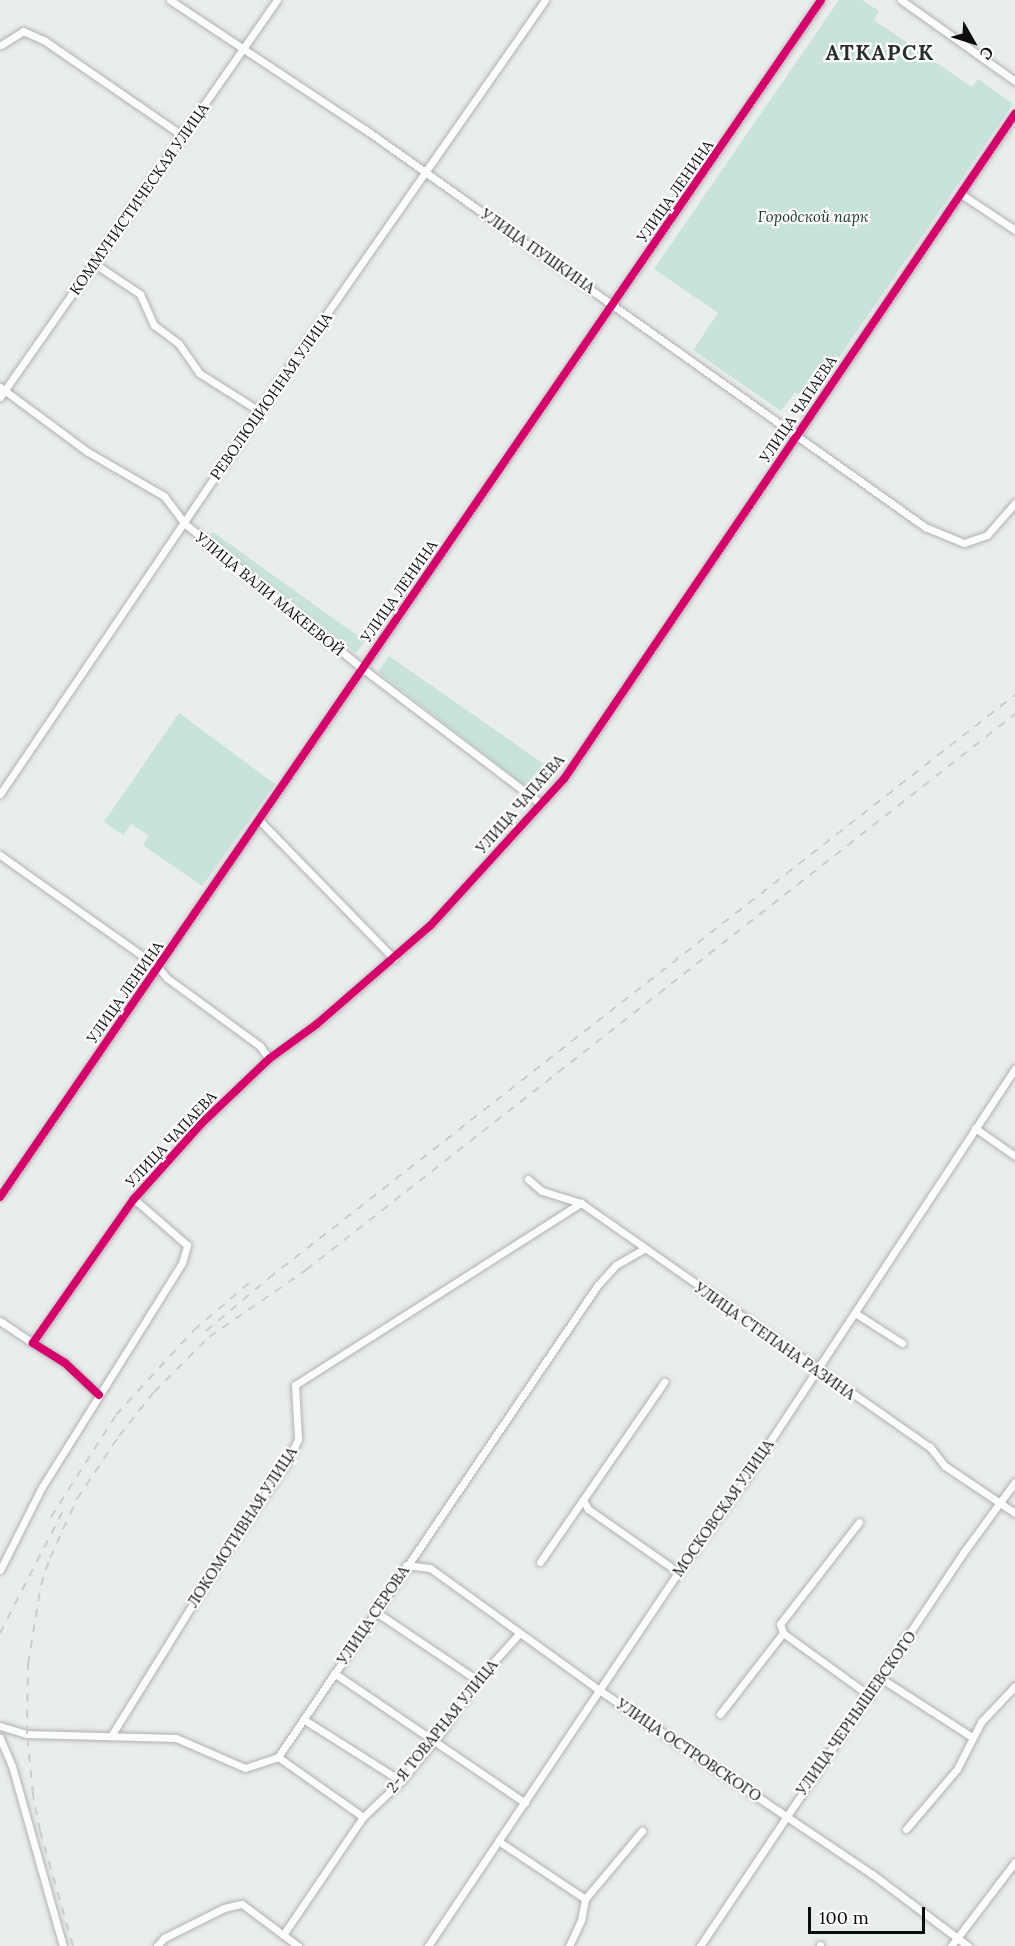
<!DOCTYPE html>
<meta charset="utf-8">
<style>
body{margin:0}
#map{position:relative;width:1015px;height:1946px;overflow:hidden;background:#e9edeb;font-family:Lora,serif}
div>[style]{position:absolute}
[style*='--x']{left:calc(var(--x)*1px);top:calc(var(--y)*1px);width:calc(var(--w)*1px);rotate:calc(var(--a)*1deg)}
.green>*{inset:0;background:#c8e3db}
.roads{filter:drop-shadow(0 0 2px #afb2b1) drop-shadow(0 0 2px #afb2b1)}
.street>*{height:7px;margin:-3.5px;padding:0 3.5px;transform-origin:3.5px;border-radius:3.5px;background:#fcfcfc}
.rail>*{height:2px;margin-top:-1px;transform-origin:0;background:repeating-linear-gradient(90deg,#cbcccc 0 8px,transparent 0 16px)}
.cycleway>*{height:8px;margin:-4px;padding:0 4px;transform-origin:4px;border-radius:4px;background:#d6006c}
span{translate:-50% -50%;white-space:nowrap;text-align:center;line-height:1.15;-webkit-text-stroke:4.5px #fff;paint-order:stroke}
.street-label{font-size:15px;color:#0c0e0e}
.park-label{font-size:15px;color:#14322b;font-style:italic}
.district-label{font-size:21px;color:#282e2c;font-weight:700;letter-spacing:1.5px}
.north{position:absolute;left:943px;top:12px;width:60px;height:60px;-webkit-text-stroke:4px #fff;paint-order:stroke;rotate:129deg;font-size:16px;font-weight:700;line-height:24px;text-align:center;color:#0c0e0e}
.north::after{content:'';display:block;margin:auto;width:21px;height:27px;background:#0c0e0e;clip-path:polygon(50% 0,100% 100%,50% 72%,0 100%)}
.scale{position:absolute;left:808px;top:1907px;width:117px;height:27px;box-sizing:border-box;border:3px solid #0c0e0e;border-top:0;padding-left:8px;font-size:18px;line-height:21px;white-space:nowrap;color:#0c0e0e;-webkit-text-stroke:4px #fff;paint-order:stroke}
</style>
<div id="map">
<div class="green">
<div style="clip-path:polygon(839px 0,862px 0,879px 11px,874px 20px,972px 87px,978px 79px,1013px 104px,809px 401px,795px 392px,781px 411px,693px 350px,718px 313px,654px 269px)"></div>
<div style="clip-path:polygon(213px 532px,365px 641px,356px 653px,209px 536px)"></div>
<div style="clip-path:polygon(389px 656px,554px 771px,537px 795px,378px 672px)"></div>
<div style="clip-path:polygon(179px 713px,275px 784px,202px 886px,143px 845px,149px 836px,131px 824px,123px 835px,104px 822px)"></div>
</div>
<div class="roads">
<div class="street">
<div style="--x:170;--y:0;--w:235;--a:33.6"></div>
<div style="--x:366;--y:130;--w:686;--a:35.38"></div>
<div style="--x:925;--y:527;--w:42;--a:22.3"></div>
<div style="--x:964;--y:543;--w:24;--a:-19"></div>
<div style="--x:987;--y:535;--w:43;--a:-48.8"></div>
<div style="--x:901;--y:0;--w:140;--a:35.4"></div>
<div style="--x:1;--y:45;--w:26;--a:-32"></div>
<div style="--x:23;--y:31;--w:24;--a:24"></div>
<div style="--x:45;--y:41;--w:166;--a:34.5"></div>
<div style="--x:961;--y:194;--w:65;--a:33.7"></div>
<div style="--x:95;--y:264;--w:54;--a:33.7"></div>
<div style="--x:140;--y:294;--w:34;--a:66"></div>
<div style="--x:154;--y:325;--w:31;--a:37"></div>
<div style="--x:179;--y:344;--w:35;--a:55"></div>
<div style="--x:199;--y:373;--w:71;--a:32.3"></div>
<div style="--x:0;--y:387;--w:109;--a:36.5"></div>
<div style="--x:88;--y:452;--w:88;--a:30.1"></div>
<div style="--x:164;--y:496;--w:34;--a:53"></div>
<div style="--x:184;--y:523;--w:230;--a:39.2"></div>
<div style="--x:362;--y:668;--w:225;--a:37.2"></div>
<div style="--x:0;--y:397;--w:484;--a:-55.1"></div>
<div style="--x:0;--y:794;--w:462;--a:-55.9"></div>
<div style="--x:259;--y:411;--w:501;--a:-55.17"></div>
<div style="--x:260;--y:821;--w:192;--a:45.8"></div>
<div style="--x:0;--y:855;--w:194;--a:35.3"></div>
<div style="--x:158;--y:967;--w:14;--a:51"></div>
<div style="--x:167;--y:978;--w:115;--a:36.2"></div>
<div style="--x:260;--y:1046;--w:16;--a:55"></div>
<div style="--x:975;--y:1128;--w:49;--a:35"></div>
<div style="--x:528;--y:1179;--w:18;--a:41"></div>
<div style="--x:542;--y:1191;--w:41;--a:17.1"></div>
<div style="--x:581;--y:1203;--w:426;--a:35"></div>
<div style="--x:930;--y:1447;--w:24;--a:52"></div>
<div style="--x:945;--y:1466;--w:84;--a:33.9"></div>
<div style="--x:0;--y:1197;--w:1451;--a:-55.55"></div>
<div style="--x:855;--y:1313;--w:56;--a:32.6"></div>
<div style="--x:0;--y:1321;--w:40;--a:34"></div>
<div style="--x:99;--y:1395;--w:47;--a:-136.7"></div>
<div style="--x:65;--y:1363;--w:38;--a:-148"></div>
<div style="--x:33;--y:1343;--w:176;--a:-55"></div>
<div style="--x:134;--y:1199;--w:102;--a:-48.2"></div>
<div style="--x:202;--y:1123;--w:93;--a:-43.7"></div>
<div style="--x:269;--y:1059;--w:59;--a:-36.1"></div>
<div style="--x:317;--y:1024;--w:151;--a:-41"></div>
<div style="--x:431;--y:925;--w:197;--a:-47.7"></div>
<div style="--x:564;--y:779;--w:804;--a:-55.86"></div>
<div style="--x:583;--y:1500;--w:10;--a:61"></div>
<div style="--x:588;--y:1509;--w:110;--a:35"></div>
<div style="--x:540;--y:1562;--w:219;--a:-55.4"></div>
<div style="--x:406;--y:1565;--w:24;--a:7"></div>
<div style="--x:430;--y:1568;--w:208;--a:35.8"></div>
<div style="--x:599;--y:1690;--w:329;--a:34"></div>
<div style="--x:872;--y:1874;--w:120;--a:36.9"></div>
<div style="--x:0;--y:1570;--w:93;--a:-63.2"></div>
<div style="--x:42;--y:1487;--w:264;--a:-58"></div>
<div style="--x:182;--y:1263;--w:19;--a:-74"></div>
<div style="--x:187;--y:1245;--w:70;--a:-139"></div>
<div style="--x:376;--y:1612;--w:122;--a:34"></div>
<div style="--x:783;--y:1633;--w:107;--a:35.9"></div>
<div style="--x:334;--y:1673;--w:231;--a:34.2"></div>
<div style="--x:882;--y:1679;--w:107;--a:32.8"></div>
<div style="--x:720;--y:1714;--w:103;--a:-52.1"></div>
<div style="--x:783;--y:1633;--w:9;--a:-108"></div>
<div style="--x:780;--y:1624;--w:129;--a:-52.2"></div>
<div style="--x:303;--y:1719;--w:116;--a:32.3"></div>
<div style="--x:0;--y:1726;--w:28;--a:17"></div>
<div style="--x:27;--y:1734;--w:149;--a:1.5"></div>
<div style="--x:176;--y:1738;--w:75;--a:23.5"></div>
<div style="--x:245;--y:1768;--w:35;--a:-18"></div>
<div style="--x:278;--y:1757;--w:569;--a:-55.89"></div>
<div style="--x:597;--y:1286;--w:28;--a:-48"></div>
<div style="--x:616;--y:1265;--w:32;--a:-30"></div>
<div style="--x:111;--y:1736;--w:214;--a:-58.2"></div>
<div style="--x:224;--y:1554;--w:108;--a:-55.6"></div>
<div style="--x:285;--y:1465;--w:29;--a:-63"></div>
<div style="--x:298;--y:1439;--w:54;--a:-93.2"></div>
<div style="--x:295;--y:1385;--w:339;--a:-32.5"></div>
<div style="--x:0;--y:1738;--w:30;--a:67"></div>
<div style="--x:12;--y:1766;--w:187;--a:74.2"></div>
<div style="--x:278;--y:1757;--w:104;--a:35.2"></div>
<div style="--x:906;--y:1829;--w:79;--a:-49.6"></div>
<div style="--x:957;--y:1769;--w:53;--a:-62.9"></div>
<div style="--x:981;--y:1722;--w:50;--a:-46.6"></div>
<div style="--x:500;--y:1842;--w:102;--a:33.8"></div>
<div style="--x:283;--y:1935;--w:143;--a:-55.9"></div>
<div style="--x:363;--y:1817;--w:52;--a:-43.5"></div>
<div style="--x:401;--y:1781;--w:65;--a:-50.6"></div>
<div style="--x:442;--y:1731;--w:62;--a:-55.5"></div>
<div style="--x:477;--y:1680;--w:61;--a:-47.7"></div>
<div style="--x:157;--y:1946;--w:11;--a:-49"></div>
<div style="--x:164;--y:1938;--w:67;--a:-26.6"></div>
<div style="--x:224;--y:1908;--w:18;--a:-13"></div>
<div style="--x:242;--y:1904;--w:70;--a:36.9"></div>
<div style="--x:428;--y:1946;--w:450;--a:-56.2"></div>
<div style="--x:678;--y:1572;--w:116;--a:-54.1"></div>
<div style="--x:746;--y:1478;--w:490;--a:-56.7"></div>
<div style="--x:569;--y:1946;--w:29;--a:-65"></div>
<div style="--x:581;--y:1920;--w:21;--a:-79"></div>
<div style="--x:585;--y:1899;--w:89;--a:-50"></div>
<div style="--x:700;--y:1946;--w:473;--a:-56.2"></div>
<div style="--x:963;--y:1553;--w:88;--a:-53.8"></div>
<div style="--x:820;--y:1946;--w:1;--a:-90"></div>
<div style="--x:951;--y:1946;--w:106;--a:-52.7"></div>
</div>
</div>
<div class="rail">
<div style="--x:206;--y:1331;--w:82;--a:-40.1"></div>
<div style="--x:269;--y:1278;--w:947;--a:-38.01"></div>
<div style="--x:51;--y:1517;--w:121;--a:-57.5"></div>
<div style="--x:116;--y:1415;--w:115;--a:-47.5"></div>
<div style="--x:194;--y:1330;--w:72;--a:-40.5"></div>
<div style="--x:0;--y:1633;--w:137;--a:-62.7"></div>
<div style="--x:73;--y:1946;--w:120;--a:-106"></div>
<div style="--x:40;--y:1831;--w:38;--a:-101"></div>
<div style="--x:33;--y:1794;--w:60;--a:-95.7"></div>
<div style="--x:27;--y:1734;--w:70;--a:-89.2"></div>
<div style="--x:28;--y:1664;--w:80;--a:-80.7"></div>
<div style="--x:41;--y:1585;--w:28;--a:-72"></div>
<div style="--x:50;--y:1558;--w:65;--a:-65.4"></div>
<div style="--x:77;--y:1499;--w:76;--a:-56.3"></div>
<div style="--x:119;--y:1436;--w:56;--a:-51.5"></div>
<div style="--x:154;--y:1392;--w:78;--a:-45"></div>
<div style="--x:209;--y:1337;--w:118;--a:-34.6"></div>
<div style="--x:306;--y:1270;--w:901;--a:-38.1"></div>
</div>
<div class="cycleway">
<div style="--x:0;--y:1197;--w:1451;--a:-55.55"></div>
<div style="--x:99;--y:1395;--w:47;--a:-136.7"></div>
<div style="--x:65;--y:1363;--w:38;--a:-148"></div>
<div style="--x:33;--y:1343;--w:176;--a:-55"></div>
<div style="--x:134;--y:1199;--w:102;--a:-48.2"></div>
<div style="--x:202;--y:1123;--w:93;--a:-43.7"></div>
<div style="--x:269;--y:1059;--w:59;--a:-36.1"></div>
<div style="--x:317;--y:1024;--w:151;--a:-41"></div>
<div style="--x:431;--y:925;--w:197;--a:-47.7"></div>
<div style="--x:564;--y:779;--w:804;--a:-55.86"></div>
</div>
<div class="street-label">
<span style="left:675px;top:191px;rotate:-55deg">УЛИЦА ЛЕНИНА</span>
<span style="left:139px;top:199px;rotate:-55deg">КОММУНИСТИЧЕСКАЯ УЛИЦА</span>
<span style="left:538px;top:251px;rotate:35deg">УЛИЦА ПУШКИНА</span>
<span style="left:271px;top:396px;rotate:-55deg">РЕВОЛЮЦИОННАЯ УЛИЦА</span>
<span style="left:798px;top:409px;rotate:-56deg">УЛИЦА ЧАПАЕВА</span>
<span style="left:399px;top:591px;rotate:-55deg">УЛИЦА ЛЕНИНА</span>
<span style="left:270px;top:594px;rotate:39deg">УЛИЦА ВАЛИ МАКЕЕВОЙ</span>
<span style="left:520px;top:804px;rotate:-49deg">УЛИЦА ЧАПАЕВА</span>
<span style="left:125px;top:992px;rotate:-55deg">УЛИЦА ЛЕНИНА</span>
<span style="left:171px;top:1139px;rotate:-47deg">УЛИЦА ЧАПАЕВА</span>
<span style="left:775px;top:1341px;rotate:35deg">УЛИЦА СТЕПАНА РАЗИНА</span>
<span style="left:723px;top:1508px;rotate:-55deg">МОСКОВСКАЯ УЛИЦА</span>
<span style="left:242px;top:1527px;rotate:-57deg">ЛОКОМОТИВНАЯ УЛИЦА</span>
<span style="left:373px;top:1615px;rotate:-56deg">УЛИЦА СЕРОВА</span>
<span style="left:856px;top:1713px;rotate:-55deg">УЛИЦА ЧЕРНЫШЕВСКОГО</span>
<span style="left:442px;top:1726px;rotate:-51deg">2-Я ТОВАРНАЯ УЛИЦА</span>
<span style="left:689px;top:1750px;rotate:34deg">УЛИЦА ОСТРОВСКОГО</span>
</div>
<div class="park-label">
<span style="left:813px;top:217px">Городской парк</span>
</div>
<div class="district-label">
<span style="left:880px;top:53px">АТКАРСК</span>
</div>
<div class="north">С</div>
<div class="scale">100 m</div>
</div>
